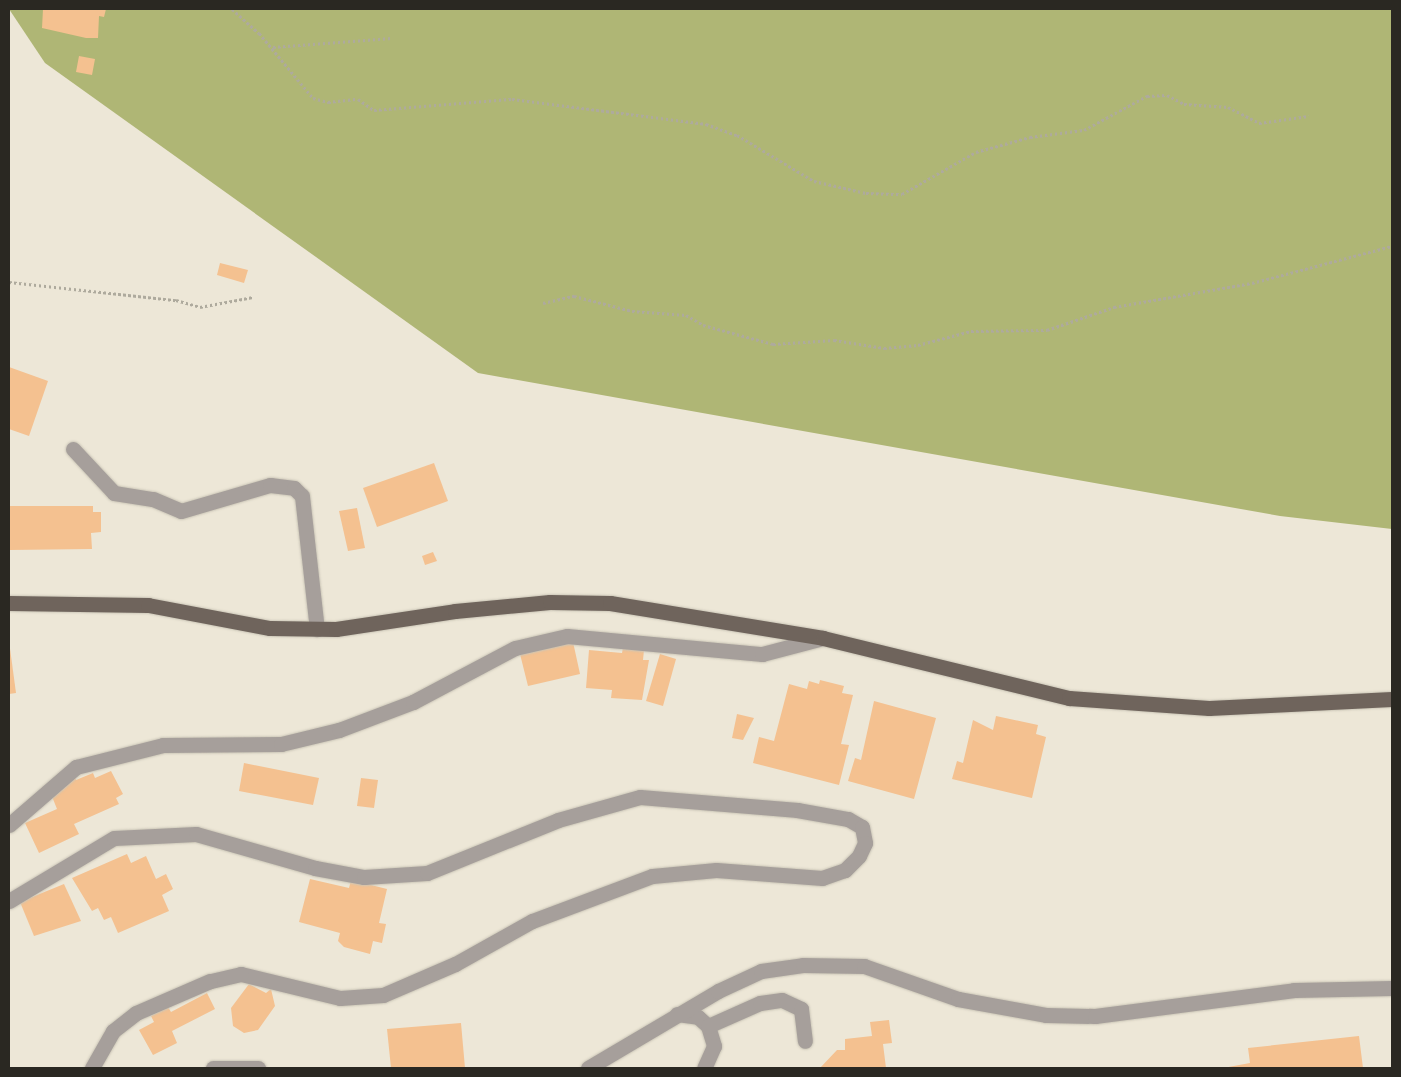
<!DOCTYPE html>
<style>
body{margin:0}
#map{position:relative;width:1401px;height:1077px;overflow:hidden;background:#ede7d7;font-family:"Noto Sans",sans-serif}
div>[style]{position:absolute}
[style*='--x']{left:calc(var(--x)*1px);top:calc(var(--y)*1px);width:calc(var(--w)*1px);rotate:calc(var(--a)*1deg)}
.forest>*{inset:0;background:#afb675}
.building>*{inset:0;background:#f4c190}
.path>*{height:3px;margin-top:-1.5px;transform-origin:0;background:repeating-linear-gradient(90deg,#aeaa9d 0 2.5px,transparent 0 5px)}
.roads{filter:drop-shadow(0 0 1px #cac5b6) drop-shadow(0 0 1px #cac5b6)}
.minor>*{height:15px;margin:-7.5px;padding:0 7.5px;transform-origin:7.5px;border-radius:7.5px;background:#a69f9b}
.major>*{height:15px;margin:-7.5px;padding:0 7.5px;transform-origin:7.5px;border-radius:7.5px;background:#6f645c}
span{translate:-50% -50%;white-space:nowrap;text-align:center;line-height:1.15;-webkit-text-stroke:4px #ede7d7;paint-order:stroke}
.frame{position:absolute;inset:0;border:10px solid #2a2822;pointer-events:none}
</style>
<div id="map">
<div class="forest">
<div style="clip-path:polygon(9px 9px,1392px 9px,1392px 529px,1280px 516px,478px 373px,45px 63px)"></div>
</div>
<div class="building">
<div style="clip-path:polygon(43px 9px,106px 9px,104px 17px,99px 16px,98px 38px,86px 38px,42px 28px)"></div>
<div style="clip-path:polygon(79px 56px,95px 59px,92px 75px,76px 72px)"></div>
<div style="clip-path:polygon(220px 263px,248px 270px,244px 283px,217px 275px)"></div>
<div style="clip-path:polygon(9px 367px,48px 381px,29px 436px,9px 429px)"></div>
<div style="clip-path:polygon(434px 463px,448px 501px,377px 527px,363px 488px)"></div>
<div style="clip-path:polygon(10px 506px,93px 506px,93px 512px,101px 512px,101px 532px,91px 533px,92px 549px,9px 550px)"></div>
<div style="clip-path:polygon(357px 508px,365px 548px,348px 551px,339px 511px)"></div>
<div style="clip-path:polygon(433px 552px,437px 561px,425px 565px,422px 556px)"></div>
<div style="clip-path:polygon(9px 641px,16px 693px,9px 694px)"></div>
<div style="clip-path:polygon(573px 642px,580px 674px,528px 686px,520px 654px)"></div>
<div style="clip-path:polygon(623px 648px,644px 650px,643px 660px,649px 660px,642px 700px,611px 698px,612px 690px,586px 688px,589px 650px,622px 653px)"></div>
<div style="clip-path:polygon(660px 654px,676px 659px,663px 706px,646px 701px)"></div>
<div style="clip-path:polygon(820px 680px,844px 686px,842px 693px,853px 695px,841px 744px,849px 745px,839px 785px,753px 763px,759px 737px,774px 741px,789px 684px,807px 689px,809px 681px,819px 684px)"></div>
<div style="clip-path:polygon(874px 701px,936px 718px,914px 799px,848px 781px,855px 758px,861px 760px)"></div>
<div style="clip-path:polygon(737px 714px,754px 718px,743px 740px,732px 738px)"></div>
<div style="clip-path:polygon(996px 716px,1038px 725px,1036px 734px,1046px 737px,1032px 798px,952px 779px,957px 761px,963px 763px,973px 720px,993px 730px)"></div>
<div style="clip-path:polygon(244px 763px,319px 778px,313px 805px,239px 791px)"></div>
<div style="clip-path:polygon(111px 771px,123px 794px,116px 798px,119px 804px,74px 824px,79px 834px,39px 853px,25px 823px,57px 809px,51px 794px,66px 787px,63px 781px,75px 776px,76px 780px,93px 773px,95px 778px)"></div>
<div style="clip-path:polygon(361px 778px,378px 780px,374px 808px,357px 806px)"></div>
<div style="clip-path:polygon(127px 854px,131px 863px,146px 856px,156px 879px,166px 874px,173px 889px,162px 895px,169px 911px,118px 933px,111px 917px,104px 920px,98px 908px,92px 911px,72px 878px)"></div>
<div style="clip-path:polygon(310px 879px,349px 888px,351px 880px,387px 889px,379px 923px,386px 924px,382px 943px,373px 941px,370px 954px,344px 947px,338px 941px,340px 933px,299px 922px)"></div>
<div style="clip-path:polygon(64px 884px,81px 921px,34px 936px,20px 902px)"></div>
<div style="clip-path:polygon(249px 984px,266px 993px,271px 989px,275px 1006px,258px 1030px,244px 1033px,233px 1026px,231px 1008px)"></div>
<div style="clip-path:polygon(207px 993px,215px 1009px,172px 1031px,177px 1043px,153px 1055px,139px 1030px,154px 1022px,151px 1016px,168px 1007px,171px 1012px)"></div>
<div style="clip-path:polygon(889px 1020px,892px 1043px,883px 1044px,886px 1068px,820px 1068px,837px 1050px,845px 1050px,845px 1039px,872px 1036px,870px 1022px)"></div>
<div style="clip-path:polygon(461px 1023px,465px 1068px,391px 1068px,387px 1029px)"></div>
<div style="clip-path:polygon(1359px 1036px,1363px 1068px,1223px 1068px,1250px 1063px,1248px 1048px)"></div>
</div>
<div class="path">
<div style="--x:232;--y:9;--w:36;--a:42"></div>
<div style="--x:259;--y:33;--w:85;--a:50.3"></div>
<div style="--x:313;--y:98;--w:16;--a:15"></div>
<div style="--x:328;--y:102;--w:30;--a:-6"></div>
<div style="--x:358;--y:99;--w:19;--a:35"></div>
<div style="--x:374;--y:110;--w:138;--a:-4.6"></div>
<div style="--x:512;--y:99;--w:196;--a:7.3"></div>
<div style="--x:706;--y:124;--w:33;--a:20"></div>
<div style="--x:737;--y:135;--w:90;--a:30.9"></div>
<div style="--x:814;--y:181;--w:53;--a:13"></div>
<div style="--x:866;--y:193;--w:36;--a:2"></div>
<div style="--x:902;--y:194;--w:85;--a:-29.6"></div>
<div style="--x:976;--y:152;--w:56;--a:-15.5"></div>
<div style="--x:1030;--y:137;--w:54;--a:-7.4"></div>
<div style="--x:1084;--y:130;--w:72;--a:-28.4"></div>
<div style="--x:1147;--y:96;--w:20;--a:-3"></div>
<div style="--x:1167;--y:95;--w:19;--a:28"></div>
<div style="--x:1184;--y:104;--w:44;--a:3.9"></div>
<div style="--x:1228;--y:107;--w:35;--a:27"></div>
<div style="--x:1259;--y:123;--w:50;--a:-8"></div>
<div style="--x:273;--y:47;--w:119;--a:-4.3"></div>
<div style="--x:9;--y:282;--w:168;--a:6.2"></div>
<div style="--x:176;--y:300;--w:25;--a:16"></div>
<div style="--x:200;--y:307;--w:54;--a:-10.7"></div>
<div style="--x:543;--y:303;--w:32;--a:-13"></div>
<div style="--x:574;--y:296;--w:60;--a:14.5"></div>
<div style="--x:632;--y:311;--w:54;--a:4.2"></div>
<div style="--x:686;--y:315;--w:20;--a:30"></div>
<div style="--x:703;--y:325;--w:73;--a:15.2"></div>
<div style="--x:773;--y:344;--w:61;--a:-3.8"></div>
<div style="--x:834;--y:340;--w:51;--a:9.1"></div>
<div style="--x:884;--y:348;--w:34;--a:-5"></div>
<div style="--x:918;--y:345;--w:55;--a:-14.8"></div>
<div style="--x:971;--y:331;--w:76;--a:-0.8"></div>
<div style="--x:1047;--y:330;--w:71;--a:-18.9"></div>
<div style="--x:1114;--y:307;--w:140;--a:-9.9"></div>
<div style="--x:1252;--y:283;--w:145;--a:-14.8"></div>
</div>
<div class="roads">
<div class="minor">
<div style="--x:73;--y:449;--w:60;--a:47"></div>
<div style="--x:114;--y:493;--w:39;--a:9"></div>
<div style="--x:153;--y:499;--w:30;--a:23"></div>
<div style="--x:181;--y:511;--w:93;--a:-16.3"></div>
<div style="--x:270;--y:485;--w:24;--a:7"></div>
<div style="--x:294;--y:488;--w:11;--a:45"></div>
<div style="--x:302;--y:496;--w:134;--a:83.6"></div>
<div style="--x:9;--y:825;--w:89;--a:-40.9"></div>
<div style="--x:76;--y:767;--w:90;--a:-14.2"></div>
<div style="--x:163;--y:745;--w:118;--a:-0.5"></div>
<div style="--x:281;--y:744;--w:60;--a:-13.6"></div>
<div style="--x:339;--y:730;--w:79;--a:-20.7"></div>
<div style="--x:413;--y:702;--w:115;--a:-27.9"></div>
<div style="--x:515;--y:648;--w:53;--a:-13"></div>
<div style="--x:567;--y:636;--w:196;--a:5.3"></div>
<div style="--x:762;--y:654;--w:63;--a:-14.7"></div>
<div style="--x:9;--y:901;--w:122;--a:-31"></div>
<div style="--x:114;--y:838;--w:82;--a:-2.8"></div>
<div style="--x:196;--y:834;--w:124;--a:15.9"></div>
<div style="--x:315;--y:868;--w:50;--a:10.4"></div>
<div style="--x:364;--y:877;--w:63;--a:-3.6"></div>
<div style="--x:427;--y:873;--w:141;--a:-22"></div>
<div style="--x:558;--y:820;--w:85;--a:-15.7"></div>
<div style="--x:640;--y:797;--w:158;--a:4.7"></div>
<div style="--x:797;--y:810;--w:52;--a:10"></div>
<div style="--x:848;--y:819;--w:16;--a:30"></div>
<div style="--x:862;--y:827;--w:16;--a:79"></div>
<div style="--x:865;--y:843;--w:14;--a:115"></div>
<div style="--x:859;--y:856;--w:20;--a:135"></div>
<div style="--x:845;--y:870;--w:24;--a:161"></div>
<div style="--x:822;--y:878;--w:106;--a:-175.7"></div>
<div style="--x:716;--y:870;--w:64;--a:174.6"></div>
<div style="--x:652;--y:876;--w:128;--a:159.4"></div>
<div style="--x:532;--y:921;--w:88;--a:150.8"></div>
<div style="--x:455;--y:964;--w:78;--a:156.7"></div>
<div style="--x:383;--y:995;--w:43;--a:176"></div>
<div style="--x:340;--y:998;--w:102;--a:-166.4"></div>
<div style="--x:241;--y:974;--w:32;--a:167"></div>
<div style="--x:210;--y:981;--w:81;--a:156.6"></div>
<div style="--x:136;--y:1013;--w:29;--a:142"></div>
<div style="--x:113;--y:1031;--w:43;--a:119.6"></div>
<div style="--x:677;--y:1014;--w:21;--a:8"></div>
<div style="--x:698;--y:1017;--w:13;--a:42"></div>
<div style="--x:708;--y:1026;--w:21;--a:73"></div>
<div style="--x:714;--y:1046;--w:24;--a:114"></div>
<div style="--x:708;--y:1026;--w:57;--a:-23.9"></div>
<div style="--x:760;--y:1003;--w:22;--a:-8"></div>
<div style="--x:782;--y:1000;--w:21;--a:25"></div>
<div style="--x:801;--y:1009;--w:32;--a:83"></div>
<div style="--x:213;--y:1068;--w:45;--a:0"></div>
<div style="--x:588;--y:1068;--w:151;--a:-30.6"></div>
<div style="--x:718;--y:991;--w:47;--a:-24.9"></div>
<div style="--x:761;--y:971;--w:42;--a:-8.1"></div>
<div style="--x:803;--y:965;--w:61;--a:0.9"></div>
<div style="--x:864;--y:966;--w:100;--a:19.3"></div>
<div style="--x:958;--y:999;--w:89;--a:10.3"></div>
<div style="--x:1046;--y:1015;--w:49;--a:1.2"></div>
<div style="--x:1095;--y:1016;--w:201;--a:-7.4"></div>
<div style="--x:1294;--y:990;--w:98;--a:-1.2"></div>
</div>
<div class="major">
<div style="--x:9;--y:603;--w:139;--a:0.8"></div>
<div style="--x:148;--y:605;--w:124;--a:10.7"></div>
<div style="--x:270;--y:628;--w:66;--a:0.9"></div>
<div style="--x:336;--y:629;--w:120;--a:-8.6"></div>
<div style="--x:455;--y:611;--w:95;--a:-5.4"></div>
<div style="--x:550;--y:602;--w:60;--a:1"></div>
<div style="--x:610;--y:603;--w:216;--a:9.3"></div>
<div style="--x:823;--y:638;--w:253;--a:13.7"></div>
<div style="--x:1069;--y:698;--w:140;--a:4.1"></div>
<div style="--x:1209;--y:708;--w:183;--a:-2.8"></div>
</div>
</div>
<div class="frame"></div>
</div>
